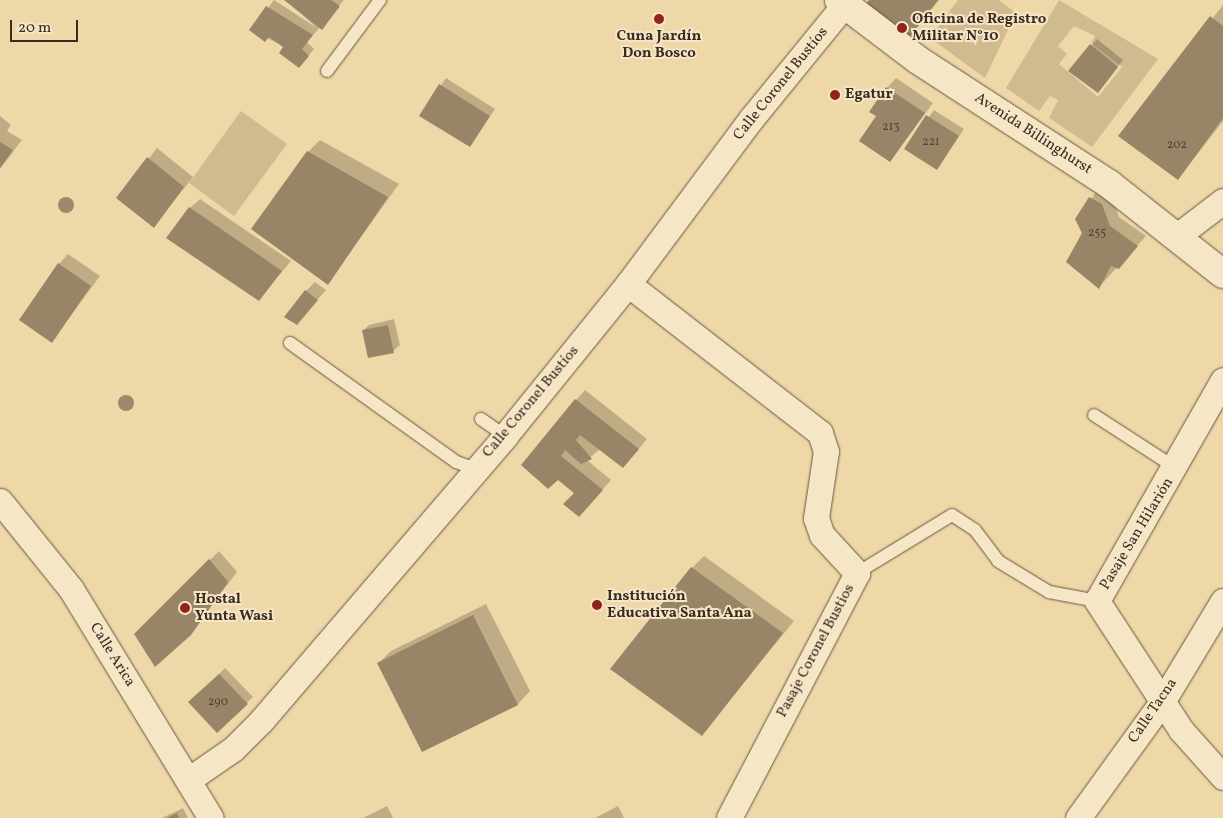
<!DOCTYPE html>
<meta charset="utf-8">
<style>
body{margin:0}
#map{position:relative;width:1223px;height:818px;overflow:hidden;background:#efd8a7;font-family:Vollkorn,serif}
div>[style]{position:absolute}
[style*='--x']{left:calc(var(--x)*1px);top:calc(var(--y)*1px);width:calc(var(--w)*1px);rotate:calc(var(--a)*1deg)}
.green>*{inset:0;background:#d0bb91}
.shadow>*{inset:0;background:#0003}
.building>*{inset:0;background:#988568}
.roads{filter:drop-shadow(0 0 1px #675644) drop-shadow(0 0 1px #675644)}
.service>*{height:12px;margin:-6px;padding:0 6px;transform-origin:6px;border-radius:6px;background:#f5e6c6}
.minor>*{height:25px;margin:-12.5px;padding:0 12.5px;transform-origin:12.5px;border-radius:12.5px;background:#f5e6c6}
.tertiary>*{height:28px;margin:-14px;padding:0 14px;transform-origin:14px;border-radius:14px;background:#f5e6c6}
.trees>*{width:16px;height:16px;margin:-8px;border-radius:50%;background:#9c896a}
.dots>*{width:14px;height:14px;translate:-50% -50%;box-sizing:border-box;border:2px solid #f5e6c6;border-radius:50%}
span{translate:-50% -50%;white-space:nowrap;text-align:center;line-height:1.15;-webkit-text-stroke:4px #f5e6c6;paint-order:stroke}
.number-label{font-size:12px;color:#524234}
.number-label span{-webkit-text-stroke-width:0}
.poi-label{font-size:15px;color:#3a2b23;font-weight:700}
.left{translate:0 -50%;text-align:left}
.street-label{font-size:15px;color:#3a2b23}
.scale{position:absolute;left:10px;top:20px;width:68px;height:22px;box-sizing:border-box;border:2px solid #3a2b23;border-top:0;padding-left:6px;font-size:15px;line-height:18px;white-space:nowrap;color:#3a2b23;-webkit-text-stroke:4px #f5e6c6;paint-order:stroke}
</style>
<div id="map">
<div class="green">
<div style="clip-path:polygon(958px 0,999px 0,1016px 13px,985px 78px,930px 38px)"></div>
<div style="clip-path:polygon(evenodd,1059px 0,1158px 59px,1092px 147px,1049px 118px,1058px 100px,1050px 96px,1039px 111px,1006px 88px,1059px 0,1074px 26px,1095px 36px,1091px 43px,1122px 67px,1098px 97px,1059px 64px,1067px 54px,1058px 46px,1074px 26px)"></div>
<div style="clip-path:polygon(241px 111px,287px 144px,234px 216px,189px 183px)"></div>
</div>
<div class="shadow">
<div style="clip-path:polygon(274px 0,317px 28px,286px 0,344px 0,307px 42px,314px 49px,299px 67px,285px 47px,251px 30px)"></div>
<div style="clip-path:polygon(871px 0,939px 0,907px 39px)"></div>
<div style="clip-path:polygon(1223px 5px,1223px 121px,1178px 179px,1120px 136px)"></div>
<div style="clip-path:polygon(1097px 39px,1123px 60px,1098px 92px,1070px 70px)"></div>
<div style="clip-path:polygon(446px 78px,495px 109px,470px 146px,421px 115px)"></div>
<div style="clip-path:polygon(896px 78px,933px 103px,890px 161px,877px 116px,887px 88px)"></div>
<div style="clip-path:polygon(934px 110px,964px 129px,937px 168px,906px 149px)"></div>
<div style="clip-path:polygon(0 116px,11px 125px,7px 131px,22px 140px,0 169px)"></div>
<div style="clip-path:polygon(320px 140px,399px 184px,328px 283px,308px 152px)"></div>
<div style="clip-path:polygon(157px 148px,193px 177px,154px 226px,118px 198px)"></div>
<div style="clip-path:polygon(1099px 188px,1112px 195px,1119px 217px,1146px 236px,1099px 287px,1077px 219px)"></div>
<div style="clip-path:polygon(200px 199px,291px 261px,259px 299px,190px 208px)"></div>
<div style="clip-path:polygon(68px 254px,100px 276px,52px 341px,59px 264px)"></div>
<div style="clip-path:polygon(315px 282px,326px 290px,297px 323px,306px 291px)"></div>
<div style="clip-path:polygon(394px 319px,400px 345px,393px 351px,363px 331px,369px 325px)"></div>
<div style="clip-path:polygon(585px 390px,647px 439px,632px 457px,600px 449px,587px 460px,611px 480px,588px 506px,558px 478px,548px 487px,576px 400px)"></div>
<div style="clip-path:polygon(219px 551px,237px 572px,190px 634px,135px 634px)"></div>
<div style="clip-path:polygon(704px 556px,794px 621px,702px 734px,692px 568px)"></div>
<div style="clip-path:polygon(486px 604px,530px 691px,518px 704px,423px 751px,379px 663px,391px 651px)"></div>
<div style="clip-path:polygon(225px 668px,253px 697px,217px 731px,190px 702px)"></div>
<div style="clip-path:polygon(387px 806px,393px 818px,363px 818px)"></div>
<div style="clip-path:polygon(618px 806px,624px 818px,595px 818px)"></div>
<div style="clip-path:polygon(183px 808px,188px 818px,162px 818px)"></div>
</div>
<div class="building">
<div style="clip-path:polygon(284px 0,331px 0,340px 6px,322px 30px)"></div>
<div style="clip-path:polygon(869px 0,938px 0,907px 41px,864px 6px)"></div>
<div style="clip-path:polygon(266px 6px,313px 35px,302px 49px,309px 56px,299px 68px,279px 53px,283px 47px,269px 37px,265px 42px,249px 30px)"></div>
<div style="clip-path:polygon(1210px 16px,1223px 26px,1223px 118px,1178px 180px,1118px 136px)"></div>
<div style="clip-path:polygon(1090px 44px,1118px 67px,1098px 93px,1068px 71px)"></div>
<div style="clip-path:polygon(439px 84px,490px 116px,470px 147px,419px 116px)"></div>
<div style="clip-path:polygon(886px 87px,925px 113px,890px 162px,859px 141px,876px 116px,869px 112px)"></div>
<div style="clip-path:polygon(926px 115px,959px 136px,937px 170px,904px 149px)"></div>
<div style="clip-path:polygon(0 142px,13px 150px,0 168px)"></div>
<div style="clip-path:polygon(307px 151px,388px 197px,328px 285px,251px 229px)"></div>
<div style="clip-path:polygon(147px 157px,184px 187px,154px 228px,116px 198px)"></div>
<div style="clip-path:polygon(1089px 197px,1102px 204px,1110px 226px,1138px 246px,1119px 269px,1111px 266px,1099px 289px,1066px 262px,1082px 233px,1075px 219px)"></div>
<div style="clip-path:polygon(189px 207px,282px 271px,259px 301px,166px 238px)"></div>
<div style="clip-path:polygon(58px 263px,91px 286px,52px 343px,19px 320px)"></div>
<div style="clip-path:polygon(305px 290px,318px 300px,297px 325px,284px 317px)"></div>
<div style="clip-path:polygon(388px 325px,394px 353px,368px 358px,362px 330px)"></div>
<div style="clip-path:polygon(575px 399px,639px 449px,623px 468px,580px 435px,576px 440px,592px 459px,581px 464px,565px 450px,561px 456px,603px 490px,579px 517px,563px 504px,574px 493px,558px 480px,548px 489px,521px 465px)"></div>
<div style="clip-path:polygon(209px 559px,228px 582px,191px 635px,155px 667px,134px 634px)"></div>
<div style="clip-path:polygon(691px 567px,783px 633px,702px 736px,610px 669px)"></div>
<div style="clip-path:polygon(473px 615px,518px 705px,422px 752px,377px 663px)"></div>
<div style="clip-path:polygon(219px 674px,248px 704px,217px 733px,188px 702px)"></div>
<div style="clip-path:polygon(177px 813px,179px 818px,167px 818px)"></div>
</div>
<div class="roads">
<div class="service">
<div style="--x:327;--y:71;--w:89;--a:-53.3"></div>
<div style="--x:290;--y:343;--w:204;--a:35.6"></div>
<div style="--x:456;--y:462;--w:21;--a:19"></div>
<div style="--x:1094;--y:415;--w:98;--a:32.9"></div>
<div style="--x:481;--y:419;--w:29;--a:35"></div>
<div style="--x:857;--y:573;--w:111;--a:-31.4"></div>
<div style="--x:952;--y:515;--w:27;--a:33"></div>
<div style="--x:975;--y:530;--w:39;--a:53"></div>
<div style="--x:998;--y:561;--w:60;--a:31.3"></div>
<div style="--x:1049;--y:592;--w:49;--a:10.6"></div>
</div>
<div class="minor">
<div style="--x:1177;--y:236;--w:58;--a:-37.3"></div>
<div style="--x:628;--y:284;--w:243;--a:37.8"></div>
<div style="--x:820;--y:433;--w:19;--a:72"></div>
<div style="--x:826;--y:451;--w:68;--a:98.5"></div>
<div style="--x:816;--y:518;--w:18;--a:71"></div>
<div style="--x:822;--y:535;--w:52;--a:47.4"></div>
<div style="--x:857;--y:573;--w:276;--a:117.6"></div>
<div style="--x:1223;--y:380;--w:254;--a:119.7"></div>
<div style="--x:1097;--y:601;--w:154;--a:56.9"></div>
<div style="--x:1181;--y:730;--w:63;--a:48.2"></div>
<div style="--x:0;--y:501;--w:113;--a:51.1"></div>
<div style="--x:71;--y:589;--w:268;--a:58.6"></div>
<div style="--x:188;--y:780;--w:55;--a:-34.6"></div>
<div style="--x:233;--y:749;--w:40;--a:-45"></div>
<div style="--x:261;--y:721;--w:375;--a:-49.4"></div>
<div style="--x:505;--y:436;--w:196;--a:-51"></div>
<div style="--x:628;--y:284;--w:206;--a:-53.3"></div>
<div style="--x:751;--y:119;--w:154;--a:-50.8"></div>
<div style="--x:1078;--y:818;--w:143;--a:-54.1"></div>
<div style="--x:1162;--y:702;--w:118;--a:-58.9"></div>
</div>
<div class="tertiary">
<div style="--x:839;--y:0;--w:99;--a:37.2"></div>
<div style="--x:918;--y:60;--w:228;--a:33"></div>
<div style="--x:1109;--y:184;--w:145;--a:38.3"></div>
</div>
</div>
<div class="trees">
<div style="left:66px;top:205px"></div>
<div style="left:126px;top:403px"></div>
</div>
<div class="dots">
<div style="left:659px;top:19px;background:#8f2418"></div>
<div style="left:902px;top:28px;background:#8f2418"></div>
<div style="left:835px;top:95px;background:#8f2418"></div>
<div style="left:597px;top:605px;background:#8f2418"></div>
<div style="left:185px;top:608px;background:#8f2418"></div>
</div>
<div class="number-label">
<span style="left:891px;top:128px">213</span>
<span style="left:931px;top:143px">221</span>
<span style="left:1177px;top:146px">202</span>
<span style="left:1097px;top:234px">255</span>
<span style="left:218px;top:703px">290</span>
</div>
<div class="poi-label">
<span class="left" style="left:912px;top:28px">Oficina de Registro<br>Militar N°10</span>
<span style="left:659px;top:45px">Cuna Jardín<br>Don Bosco</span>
<span class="left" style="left:845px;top:95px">Egatur</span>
<span class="left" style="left:607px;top:605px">Institución<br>Educativa Santa Ana</span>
<span class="left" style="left:195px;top:608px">Hostal<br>Yunta Wasi</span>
</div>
<div class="street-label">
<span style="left:781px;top:84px;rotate:-51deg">Calle Coronel Bustíos</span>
<span style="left:1033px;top:134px;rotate:33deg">Avenida Billinghurst</span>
<span style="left:531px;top:402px;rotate:-50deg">Calle Coronel Bustíos</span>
<span style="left:1137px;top:534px;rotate:-59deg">Pasaje San Hilarión</span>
<span style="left:816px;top:651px;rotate:-62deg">Pasaje Coronel Bustios</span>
<span style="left:112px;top:655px;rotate:58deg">Calle Arica</span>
<span style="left:1153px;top:711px;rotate:-56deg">Calle Tacna</span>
</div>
<div class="scale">20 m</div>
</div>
